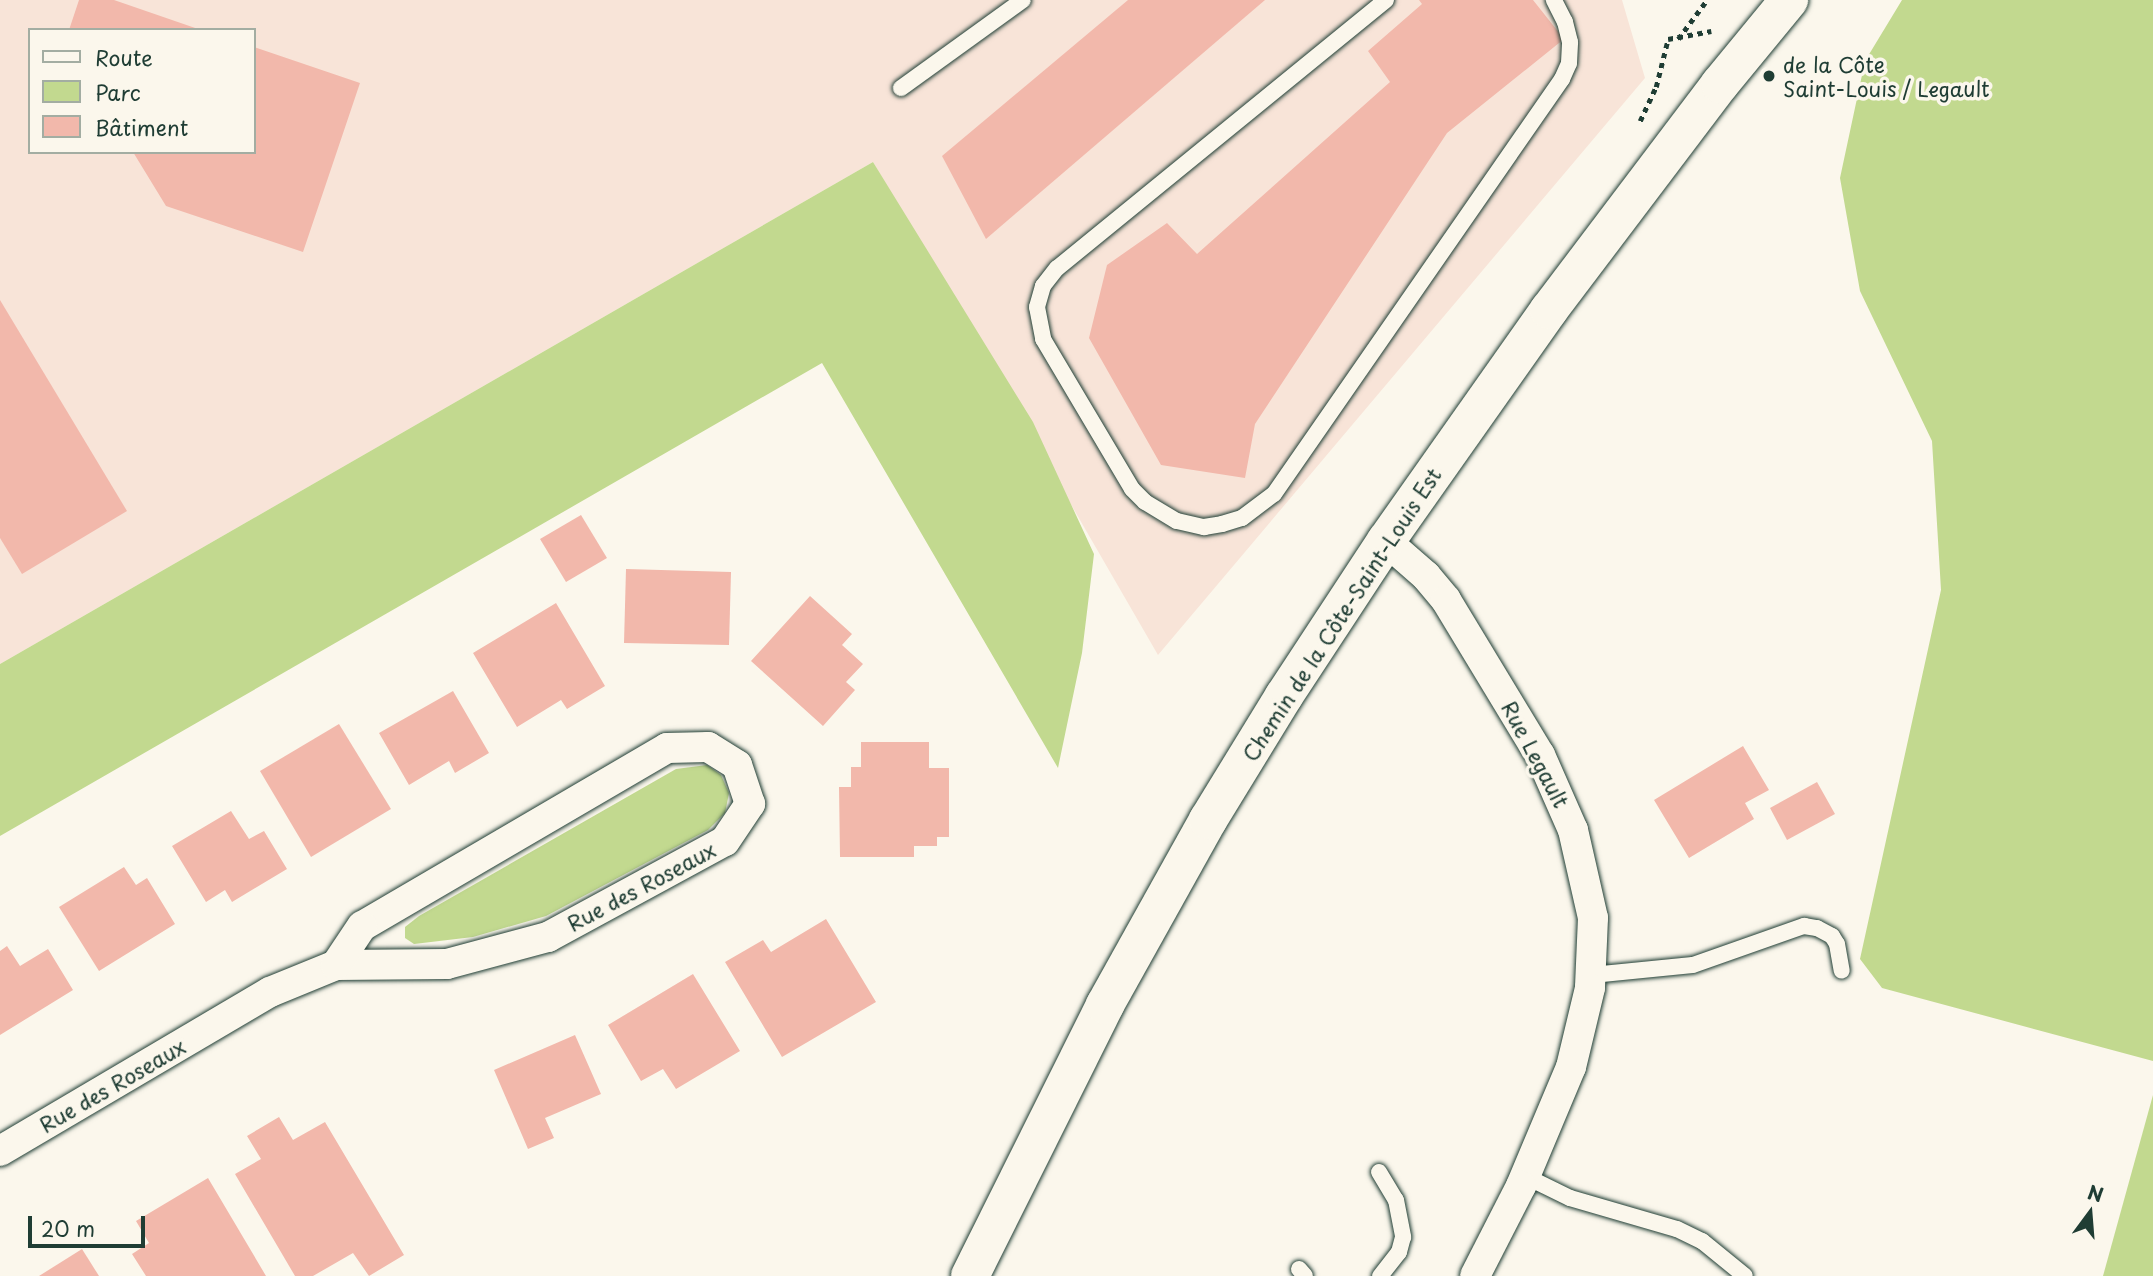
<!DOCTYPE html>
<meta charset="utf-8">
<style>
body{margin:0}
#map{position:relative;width:2153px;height:1276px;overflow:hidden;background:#fbf7ec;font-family:"Playpen Sans",sans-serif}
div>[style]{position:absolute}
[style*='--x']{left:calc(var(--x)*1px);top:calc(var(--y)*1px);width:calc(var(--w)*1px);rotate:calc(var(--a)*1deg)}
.built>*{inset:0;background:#f8e4d8}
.green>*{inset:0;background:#c2d98f}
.building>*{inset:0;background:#f2b8ab}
.path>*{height:4.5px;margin-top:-2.25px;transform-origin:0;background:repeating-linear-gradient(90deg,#1f3d34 0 5px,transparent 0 10px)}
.roads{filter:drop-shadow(0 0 2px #1f3d34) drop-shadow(0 0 2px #1f3d34)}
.lane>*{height:16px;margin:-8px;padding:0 8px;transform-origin:8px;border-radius:8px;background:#fbf7ec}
.street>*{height:30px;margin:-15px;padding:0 15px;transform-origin:15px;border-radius:15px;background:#fbf7ec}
.secondary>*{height:38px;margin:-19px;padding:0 19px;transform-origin:19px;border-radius:19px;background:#fbf7ec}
.dots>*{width:19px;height:19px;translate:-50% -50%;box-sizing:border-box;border:4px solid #fbf7ec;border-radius:50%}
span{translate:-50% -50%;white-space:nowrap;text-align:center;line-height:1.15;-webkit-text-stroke:7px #fbf7ec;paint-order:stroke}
.poi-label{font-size:21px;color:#1f3d34}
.left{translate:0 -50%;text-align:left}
.street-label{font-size:21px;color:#1f3d34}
.legend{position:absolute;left:28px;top:28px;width:228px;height:126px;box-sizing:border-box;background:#fbf7ec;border:2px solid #a3ada2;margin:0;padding:9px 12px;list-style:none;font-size:21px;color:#1f3d34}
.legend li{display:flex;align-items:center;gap:14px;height:35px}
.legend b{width:35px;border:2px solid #a3ada2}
.north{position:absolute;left:2055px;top:1178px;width:70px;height:70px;-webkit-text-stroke:5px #fbf7ec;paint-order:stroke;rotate:16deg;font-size:19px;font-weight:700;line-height:28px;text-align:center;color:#1f3d34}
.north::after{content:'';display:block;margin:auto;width:24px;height:32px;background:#1f3d34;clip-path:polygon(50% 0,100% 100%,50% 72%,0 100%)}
.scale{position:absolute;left:28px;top:1216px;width:117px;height:32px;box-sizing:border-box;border:4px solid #1f3d34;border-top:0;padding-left:9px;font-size:21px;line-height:24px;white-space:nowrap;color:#1f3d34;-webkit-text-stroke:5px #fbf7ec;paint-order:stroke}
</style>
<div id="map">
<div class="built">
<div style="clip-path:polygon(evenodd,0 0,1622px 0,1645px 78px,1158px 655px,873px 162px,0 664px,0 0,30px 30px,254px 30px,254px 152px,30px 152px,30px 30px)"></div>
</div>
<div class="green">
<div style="clip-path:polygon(1902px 0,2153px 0,2153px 1061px,1882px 988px,1860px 959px,1941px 590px,1932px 441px,1860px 291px,1840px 178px,1865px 61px)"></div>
<div style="clip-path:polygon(873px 162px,1033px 422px,1094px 554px,1082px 653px,1058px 768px,822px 363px,0 836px,0 664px)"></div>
<div style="clip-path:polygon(707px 765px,721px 775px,729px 793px,725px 813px,708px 830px,546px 916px,473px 937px,414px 944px,405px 938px,405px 927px,419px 916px,676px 769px)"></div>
<div style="clip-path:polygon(2153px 1095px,2153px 1276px,2103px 1276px)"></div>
</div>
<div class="building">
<div style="clip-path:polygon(79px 0,114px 0,201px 30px,69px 30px)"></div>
<div style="clip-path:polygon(1128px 0,1265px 0,986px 239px,942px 156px)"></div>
<div style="clip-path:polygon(1419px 0,1533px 0,1564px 39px,1447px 133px,1255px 424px,1245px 478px,1161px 465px,1089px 338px,1107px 265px,1167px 223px,1197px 254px,1390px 82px,1368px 51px,1422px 4px)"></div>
<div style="clip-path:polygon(254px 47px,360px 83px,303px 252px,166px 206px,133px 152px,254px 152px)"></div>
<div style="clip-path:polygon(0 300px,127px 511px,22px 574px,0 538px)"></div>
<div style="clip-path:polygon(581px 515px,607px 558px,566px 582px,540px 539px)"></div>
<div style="clip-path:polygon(626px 569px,731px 572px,729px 645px,624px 643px)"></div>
<div style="clip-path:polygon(810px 596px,852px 634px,842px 645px,863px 664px,846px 682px,855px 690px,823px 726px,751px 661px)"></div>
<div style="clip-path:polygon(556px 603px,605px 686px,567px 709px,561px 700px,517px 727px,473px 653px)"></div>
<div style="clip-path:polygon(453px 691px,489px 753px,455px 773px,449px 761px,409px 785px,379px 733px)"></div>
<div style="clip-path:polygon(339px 724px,391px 809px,311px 857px,260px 771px)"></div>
<div style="clip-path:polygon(861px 742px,929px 742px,929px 768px,949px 768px,949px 837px,937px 837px,937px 846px,914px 846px,914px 857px,840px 857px,839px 787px,851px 787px,851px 767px,861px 767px)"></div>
<div style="clip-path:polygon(1743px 746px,1769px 790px,1745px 803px,1754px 819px,1689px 858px,1654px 800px)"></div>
<div style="clip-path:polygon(1817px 782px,1835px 814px,1787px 840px,1770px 808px)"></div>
<div style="clip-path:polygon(231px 811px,249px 839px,264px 831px,287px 869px,232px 902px,225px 890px,206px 902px,172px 846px)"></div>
<div style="clip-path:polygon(124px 867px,136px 885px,147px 878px,175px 924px,99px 971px,59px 907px)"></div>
<div style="clip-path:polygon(826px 919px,876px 1002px,782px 1057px,725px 962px,763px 940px,771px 952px)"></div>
<div style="clip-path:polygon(7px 946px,20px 966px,48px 949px,73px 990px,0 1035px,0 951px)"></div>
<div style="clip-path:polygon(693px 974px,740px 1051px,676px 1089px,663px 1069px,641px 1081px,608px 1025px)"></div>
<div style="clip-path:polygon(575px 1035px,601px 1094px,545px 1118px,554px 1138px,528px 1149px,494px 1070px)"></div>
<div style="clip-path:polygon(279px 1117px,293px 1140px,325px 1122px,404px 1255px,369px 1276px,353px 1253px,313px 1276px,295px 1276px,235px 1174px,261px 1159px,247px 1136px)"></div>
<div style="clip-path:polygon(208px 1178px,266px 1276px,146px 1276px,132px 1254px,149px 1243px,136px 1221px)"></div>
<div style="clip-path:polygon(82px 1249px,99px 1276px,39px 1276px)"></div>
</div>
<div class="path">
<div style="--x:1678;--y:39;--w:49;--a:-53.4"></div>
<div style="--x:1640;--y:121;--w:38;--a:-65"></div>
<div style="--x:1656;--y:87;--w:49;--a:-76"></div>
<div style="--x:1668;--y:39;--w:44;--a:-10.5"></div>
</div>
<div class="roads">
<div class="lane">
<div style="--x:1386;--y:0;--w:424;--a:140.8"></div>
<div style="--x:1057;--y:268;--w:23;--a:128"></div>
<div style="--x:1043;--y:286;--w:22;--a:106"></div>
<div style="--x:1037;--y:307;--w:33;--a:79"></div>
<div style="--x:1043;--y:339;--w:174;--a:59.3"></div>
<div style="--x:1132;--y:489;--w:18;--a:45"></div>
<div style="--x:1145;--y:502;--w:37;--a:31"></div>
<div style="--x:1177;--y:521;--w:28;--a:13"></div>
<div style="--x:1204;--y:527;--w:18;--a:-9"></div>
<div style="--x:1222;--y:524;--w:21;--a:-17"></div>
<div style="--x:1242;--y:518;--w:40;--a:-37"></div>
<div style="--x:1274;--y:494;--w:505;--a:-55.24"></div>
<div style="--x:1562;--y:79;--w:17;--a:-66"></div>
<div style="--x:1569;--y:63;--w:21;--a:-87"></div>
<div style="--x:1570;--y:42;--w:21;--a:-104"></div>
<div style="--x:1565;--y:22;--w:25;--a:-117"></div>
<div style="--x:901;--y:88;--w:150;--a:-35.8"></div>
<div style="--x:1592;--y:975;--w:101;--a:-5.7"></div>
<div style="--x:1693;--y:965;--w:118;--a:-19.4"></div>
<div style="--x:1804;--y:926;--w:13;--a:9"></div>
<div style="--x:1817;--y:928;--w:17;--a:28"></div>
<div style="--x:1832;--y:936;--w:9;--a:58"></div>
<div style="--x:1837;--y:944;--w:27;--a:80"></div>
<div style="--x:1379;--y:1172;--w:33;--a:59"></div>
<div style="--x:1396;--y:1200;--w:38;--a:79"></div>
<div style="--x:1403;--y:1237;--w:16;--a:105"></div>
<div style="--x:1399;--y:1252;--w:31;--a:128"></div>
<div style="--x:1525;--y:1176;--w:50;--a:26.1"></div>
<div style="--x:1570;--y:1198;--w:111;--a:16.2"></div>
<div style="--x:1677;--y:1229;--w:28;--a:26"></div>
<div style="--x:1702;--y:1241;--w:55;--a:39.1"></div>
<div style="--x:1299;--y:1269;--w:9;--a:49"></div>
</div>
<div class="street">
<div style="--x:1386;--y:541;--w:53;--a:41.2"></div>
<div style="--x:1426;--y:576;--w:31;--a:50"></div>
<div style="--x:1446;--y:600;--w:181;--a:58.8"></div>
<div style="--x:1540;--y:755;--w:82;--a:66.3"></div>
<div style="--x:1573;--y:830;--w:90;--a:77.2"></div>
<div style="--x:1593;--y:918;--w:70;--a:92.5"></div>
<div style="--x:1590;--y:988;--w:81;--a:103.5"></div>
<div style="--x:1571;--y:1067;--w:129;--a:112.8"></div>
<div style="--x:1521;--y:1186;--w:101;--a:117.1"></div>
<div style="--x:0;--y:1151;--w:313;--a:-30.5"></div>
<div style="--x:270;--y:992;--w:71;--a:-22.2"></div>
<div style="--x:336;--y:965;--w:111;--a:-0.5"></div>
<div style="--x:447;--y:964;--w:105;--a:-15"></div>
<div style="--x:548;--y:937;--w:201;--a:-28.5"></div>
<div style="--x:725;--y:841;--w:45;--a:-56"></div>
<div style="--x:750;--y:804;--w:41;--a:-108.4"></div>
<div style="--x:737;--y:765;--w:34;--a:-148"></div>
<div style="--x:708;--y:747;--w:41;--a:178.6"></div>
<div style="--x:667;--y:748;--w:353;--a:149.7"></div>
<div style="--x:362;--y:926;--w:47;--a:123.7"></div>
</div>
<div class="secondary">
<div style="--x:970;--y:1276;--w:303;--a:-63.5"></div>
<div style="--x:1105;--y:1005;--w:212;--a:-60.9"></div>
<div style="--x:1208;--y:820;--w:145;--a:-58.5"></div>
<div style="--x:1284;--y:696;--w:186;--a:-56.7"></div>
<div style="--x:1386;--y:541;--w:283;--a:-54.8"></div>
<div style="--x:1549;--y:310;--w:283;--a:-52.9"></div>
<div style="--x:1720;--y:84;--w:109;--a:-50.6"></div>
</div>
</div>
<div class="dots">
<div style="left:1769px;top:76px;background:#1f3d34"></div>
</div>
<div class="poi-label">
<span class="left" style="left:1783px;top:76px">de la Côte<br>Saint-Louis / Legault</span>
</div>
<div class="street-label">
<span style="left:1341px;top:614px;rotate:-57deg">Chemin de la Côte-Saint-Louis Est</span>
<span style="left:1536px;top:754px;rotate:62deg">Rue Legault</span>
<span style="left:641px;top:886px;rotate:-28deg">Rue des Roseaux</span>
<span style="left:112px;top:1085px;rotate:-30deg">Rue des Roseaux</span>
</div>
<ul class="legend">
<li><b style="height:9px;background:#fbf7ec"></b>Route</li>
<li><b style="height:19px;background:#c2d98f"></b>Parc</li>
<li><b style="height:19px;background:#f2b8ab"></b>Bâtiment</li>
</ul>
<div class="north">N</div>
<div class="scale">20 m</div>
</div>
